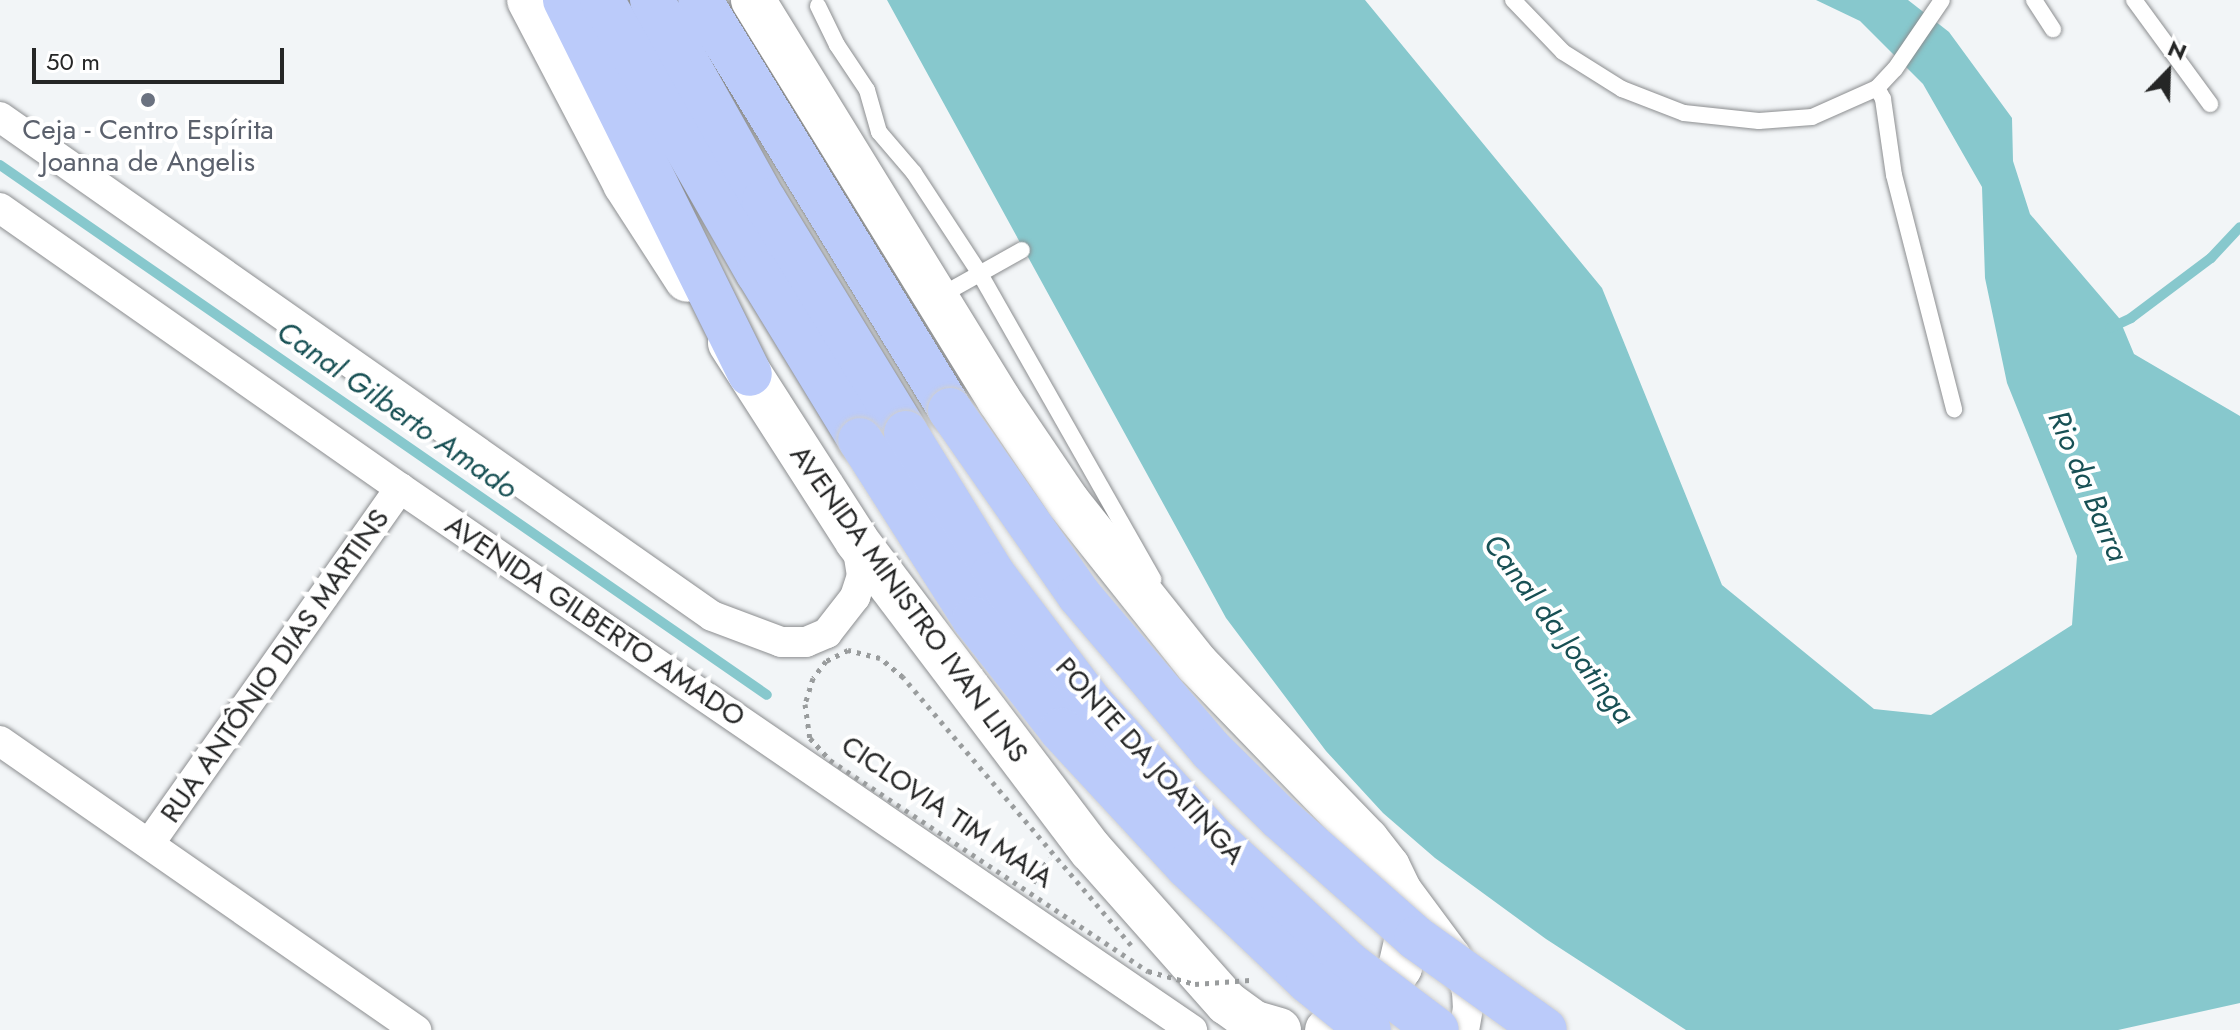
<!DOCTYPE html>
<meta charset="utf-8">
<style>
body{margin:0}
#map{position:relative;width:2240px;height:1030px;overflow:hidden;background:#f2f5f7;font-family:Jost,sans-serif}
div>[style]{position:absolute}
[style*='--x']{left:calc(var(--x)*1px);top:calc(var(--y)*1px);width:calc(var(--w)*1px);rotate:calc(var(--a)*1deg)}
.water>*{inset:0;background:#87c8cd}
.stream>*{height:10px;margin:-5px;padding:0 5px;transform-origin:5px;border-radius:5px;background:#87c8cd}
.path>*{height:5px;margin-top:-2.5px;transform-origin:0;background:repeating-linear-gradient(90deg,#999c9d 0 4px,transparent 0 10px)}
.roads{filter:drop-shadow(0 0 2px #8c8e90) drop-shadow(0 0 2px #8c8e90)}
.lane>*{height:16px;margin:-8px;padding:0 8px;transform-origin:8px;border-radius:8px;background:#fff}
.street>*{height:30px;margin:-15px;padding:0 15px;transform-origin:15px;border-radius:15px;background:#fff}
.secondary>*{height:44px;margin:-22px;padding:0 22px;transform-origin:22px;border-radius:22px;background:#fff}
.highway>*{height:44px;margin:-22px;padding:0 22px;transform-origin:22px;border-radius:22px;background:#bbcbfa}
.path-bridge>*{height:5px;margin-top:-2.5px;transform-origin:0;background:repeating-linear-gradient(90deg,#999c9d 0 4px,transparent 0 10px)}
.bridges{filter:drop-shadow(0 0 2px #cfcfcf) drop-shadow(0 0 2px #cfcfcf)}
.highway-bridge>*{height:44px;margin:-22px;padding:0 22px;transform-origin:22px;border-radius:22px;background:#bbcbfa}
.dots>*{width:22px;height:22px;translate:-50% -50%;box-sizing:border-box;border:4px solid #fff;border-radius:50%}
span{translate:-50% -50%;white-space:nowrap;text-align:center;line-height:1.15;-webkit-text-stroke:8px #fff;paint-order:stroke}
.worship-label{font-size:28px;color:#5b616d}
.street-label{font-size:28px;color:#252626}
.water-label{font-size:30px;color:#175054;font-style:italic}
.north{position:absolute;left:2128px;top:32px;width:80px;height:80px;-webkit-text-stroke:6px #fff;paint-order:stroke;rotate:23deg;font-size:22px;font-weight:700;line-height:32px;text-align:center;color:#252626}
.north::after{content:'';display:block;margin:auto;width:28px;height:36px;background:#252626;clip-path:polygon(50% 0,100% 100%,50% 72%,0 100%)}
.scale{position:absolute;left:32px;top:48px;width:252px;height:36px;box-sizing:border-box;border:4px solid #252626;border-top:0;padding-left:10px;font-size:24px;line-height:28px;white-space:nowrap;color:#252626;-webkit-text-stroke:6px #fff;paint-order:stroke}
</style>
<div id="map">
<div class="water">
<div style="clip-path:polygon(887px 0,1365px 0,1602px 288px,1722px 585px,1874px 709px,1931px 715px,2072px 625px,2077px 556px,2007px 383px,1985px 278px,1982px 187px,1923px 84px,1860px 21px,1816px 0,1908px 0,1949px 32px,2012px 118px,2013px 161px,2030px 214px,2119px 318px,2134px 354px,2240px 416px,2240px 1003px,2118px 1030px,1686px 1030px,1546px 939px,1435px 858px,1383px 813px,1326px 751px,1226px 618px)"></div>
</div>
<div class="stream">
<div style="--x:0;--y:165;--w:932;--a:34.64"></div>
<div style="--x:2110;--y:328;--w:23;--a:-25"></div>
<div style="--x:2131;--y:318;--w:100;--a:-36.9"></div>
<div style="--x:2211;--y:258;--w:42;--a:-46.9"></div>
</div>
<div class="path">
<div style="--x:1033;--y:883;--w:30;--a:-57"></div>
</div>
<div class="roads">
<div class="lane">
<div style="--x:1513;--y:0;--w:72;--a:46.1"></div>
<div style="--x:1563;--y:52;--w:70;--a:32.1"></div>
<div style="--x:1622;--y:89;--w:66;--a:21.2"></div>
<div style="--x:1684;--y:113;--w:75;--a:6.1"></div>
<div style="--x:1759;--y:121;--w:53;--a:-4.3"></div>
<div style="--x:1812;--y:117;--w:71;--a:-24"></div>
<div style="--x:1877;--y:88;--w:26;--a:-47"></div>
<div style="--x:1895;--y:69;--w:83;--a:-55.7"></div>
<div style="--x:2034;--y:0;--w:35;--a:57"></div>
<div style="--x:2134;--y:0;--w:129;--a:53.8"></div>
<div style="--x:818;--y:6;--w:43;--a:64"></div>
<div style="--x:837;--y:45;--w:54;--a:56.3"></div>
<div style="--x:867;--y:90;--w:44;--a:74.1"></div>
<div style="--x:879;--y:132;--w:54;--a:49.5"></div>
<div style="--x:914;--y:173;--w:121;--a:56.8"></div>
<div style="--x:980;--y:274;--w:351;--a:60.4"></div>
<div style="--x:1877;--y:88;--w:13;--a:61"></div>
<div style="--x:1883;--y:99;--w:77;--a:81.8"></div>
<div style="--x:1894;--y:175;--w:242;--a:75.6"></div>
<div style="--x:938;--y:297;--w:96;--a:-29.2"></div>
</div>
<div class="street">
<div style="--x:0;--y:117;--w:869;--a:35.02"></div>
<div style="--x:712;--y:616;--w:74;--a:20.6"></div>
<div style="--x:781;--y:642;--w:25;--a:0"></div>
<div style="--x:806;--y:642;--w:23;--a:-23"></div>
<div style="--x:827;--y:633;--w:46;--a:-52.1"></div>
<div style="--x:855;--y:597;--w:22;--a:-72"></div>
<div style="--x:862;--y:576;--w:33;--a:-99"></div>
<div style="--x:0;--y:208;--w:488;--a:35"></div>
<div style="--x:400;--y:488;--w:960;--a:34.39"></div>
<div style="--x:0;--y:741;--w:507;--a:34.79"></div>
<div style="--x:149;--y:844;--w:436;--a:-54.8"></div>
<div style="--x:1403;--y:884;--w:87;--a:53.4"></div>
<div style="--x:1455;--y:954;--w:39;--a:72"></div>
<div style="--x:1467;--y:991;--w:17;--a:87"></div>
<div style="--x:1468;--y:1008;--w:22;--a:100"></div>
</div>
<div class="secondary">
<div style="--x:529;--y:0;--w:208;--a:62.4"></div>
<div style="--x:625;--y:184;--w:114;--a:57.1"></div>
<div style="--x:753;--y:0;--w:470;--a:58.4"></div>
<div style="--x:999;--y:400;--w:123;--a:55.9"></div>
<div style="--x:1068;--y:502;--w:207;--a:51.5"></div>
<div style="--x:1197;--y:664;--w:245;--a:46"></div>
<div style="--x:1367;--y:840;--w:34;--a:52"></div>
<div style="--x:1388;--y:867;--w:34;--a:64"></div>
<div style="--x:1403;--y:898;--w:35;--a:82"></div>
<div style="--x:1408;--y:933;--w:35;--a:103"></div>
<div style="--x:1400;--y:967;--w:34;--a:122"></div>
<div style="--x:1382;--y:996;--w:35;--a:139"></div>
<div style="--x:1356;--y:1019;--w:31;--a:159"></div>
<div style="--x:730;--y:343;--w:235;--a:57.3"></div>
<div style="--x:857;--y:541;--w:388;--a:52.9"></div>
<div style="--x:1091;--y:850;--w:205;--a:48.4"></div>
<div style="--x:1227;--y:1003;--w:34;--a:36"></div>
<div style="--x:1255;--y:1023;--w:25;--a:16"></div>
</div>
<div class="highway">
<div style="--x:565;--y:0;--w:417;--a:63.7"></div>
<div style="--x:602;--y:0;--w:314;--a:60.3"></div>
<div style="--x:758;--y:273;--w:196;--a:58.6"></div>
<div style="--x:652;--y:0;--w:229;--a:60.8"></div>
<div style="--x:764;--y:200;--w:273;--a:58.6"></div>
<div style="--x:700;--y:0;--w:480;--a:58.6"></div>
</div>
</div>
<div class="path-bridge">
<div style="--x:1131;--y:945;--w:352;--a:-130.4"></div>
<div style="--x:903;--y:677;--w:30;--a:-140"></div>
<div style="--x:880;--y:658;--w:33;--a:-166"></div>
<div style="--x:848;--y:650;--w:25;--a:153"></div>
<div style="--x:826;--y:661;--w:21;--a:127"></div>
<div style="--x:813;--y:678;--w:27;--a:107"></div>
<div style="--x:805;--y:704;--w:34;--a:82"></div>
<div style="--x:810;--y:738;--w:30;--a:48"></div>
<div style="--x:830;--y:760;--w:382;--a:33.6"></div>
<div style="--x:1148;--y:971;--w:49;--a:15.5"></div>
<div style="--x:1195;--y:984;--w:55;--a:-4.2"></div>
</div>
<div class="bridges">
<div class="highway-bridge">
<div style="--x:950;--y:410;--w:226;--a:55.1"></div>
<div style="--x:1079;--y:595;--w:204;--a:49.6"></div>
<div style="--x:1211;--y:750;--w:97;--a:44.6"></div>
<div style="--x:1280;--y:818;--w:181;--a:41.4"></div>
<div style="--x:1416;--y:938;--w:158;--a:35.5"></div>
<div style="--x:906;--y:433;--w:166;--a:58.3"></div>
<div style="--x:993;--y:574;--w:162;--a:52.8"></div>
<div style="--x:1091;--y:703;--w:181;--a:47.9"></div>
<div style="--x:1212;--y:837;--w:185;--a:42.8"></div>
<div style="--x:1348;--y:963;--w:111;--a:37"></div>
<div style="--x:860;--y:440;--w:212;--a:57.5"></div>
<div style="--x:974;--y:619;--w:141;--a:51.9"></div>
<div style="--x:1061;--y:730;--w:185;--a:47.2"></div>
<div style="--x:1187;--y:866;--w:167;--a:43.5"></div>
<div style="--x:1308;--y:981;--w:78;--a:38.8"></div>
</div>
</div>
<div class="dots">
<div style="left:148px;top:100px;background:#6b7280"></div>
</div>
<div class="worship-label">
<span style="left:148px;top:146px">Ceja - Centro Espírita<br>Joanna de Angelis</span>
</div>
<div class="street-label">
<span style="left:909px;top:604px;rotate:54deg">AVENIDA MINISTRO IVAN LINS</span>
<span style="left:595px;top:621px;rotate:34deg">AVENIDA GILBERTO AMADO</span>
<span style="left:275px;top:666px;rotate:-55deg">RUA ANTÔNIO DIAS MARTINS</span>
<span style="left:1150px;top:761px;rotate:48deg">PONTE DA JOATINGA</span>
<span style="left:947px;top:812px;rotate:34deg">CICLOVIA TIM MAIA</span>
</div>
<div class="water-label">
<span style="left:397px;top:410px;rotate:35deg">Canal Gilberto Amado</span>
<span style="left:2088px;top:486px;rotate:67deg">Rio da Barra</span>
<span style="left:1559px;top:629px;rotate:53deg">Canal da Joatinga</span>
</div>
<div class="north">N</div>
<div class="scale">50 m</div>
</div>
